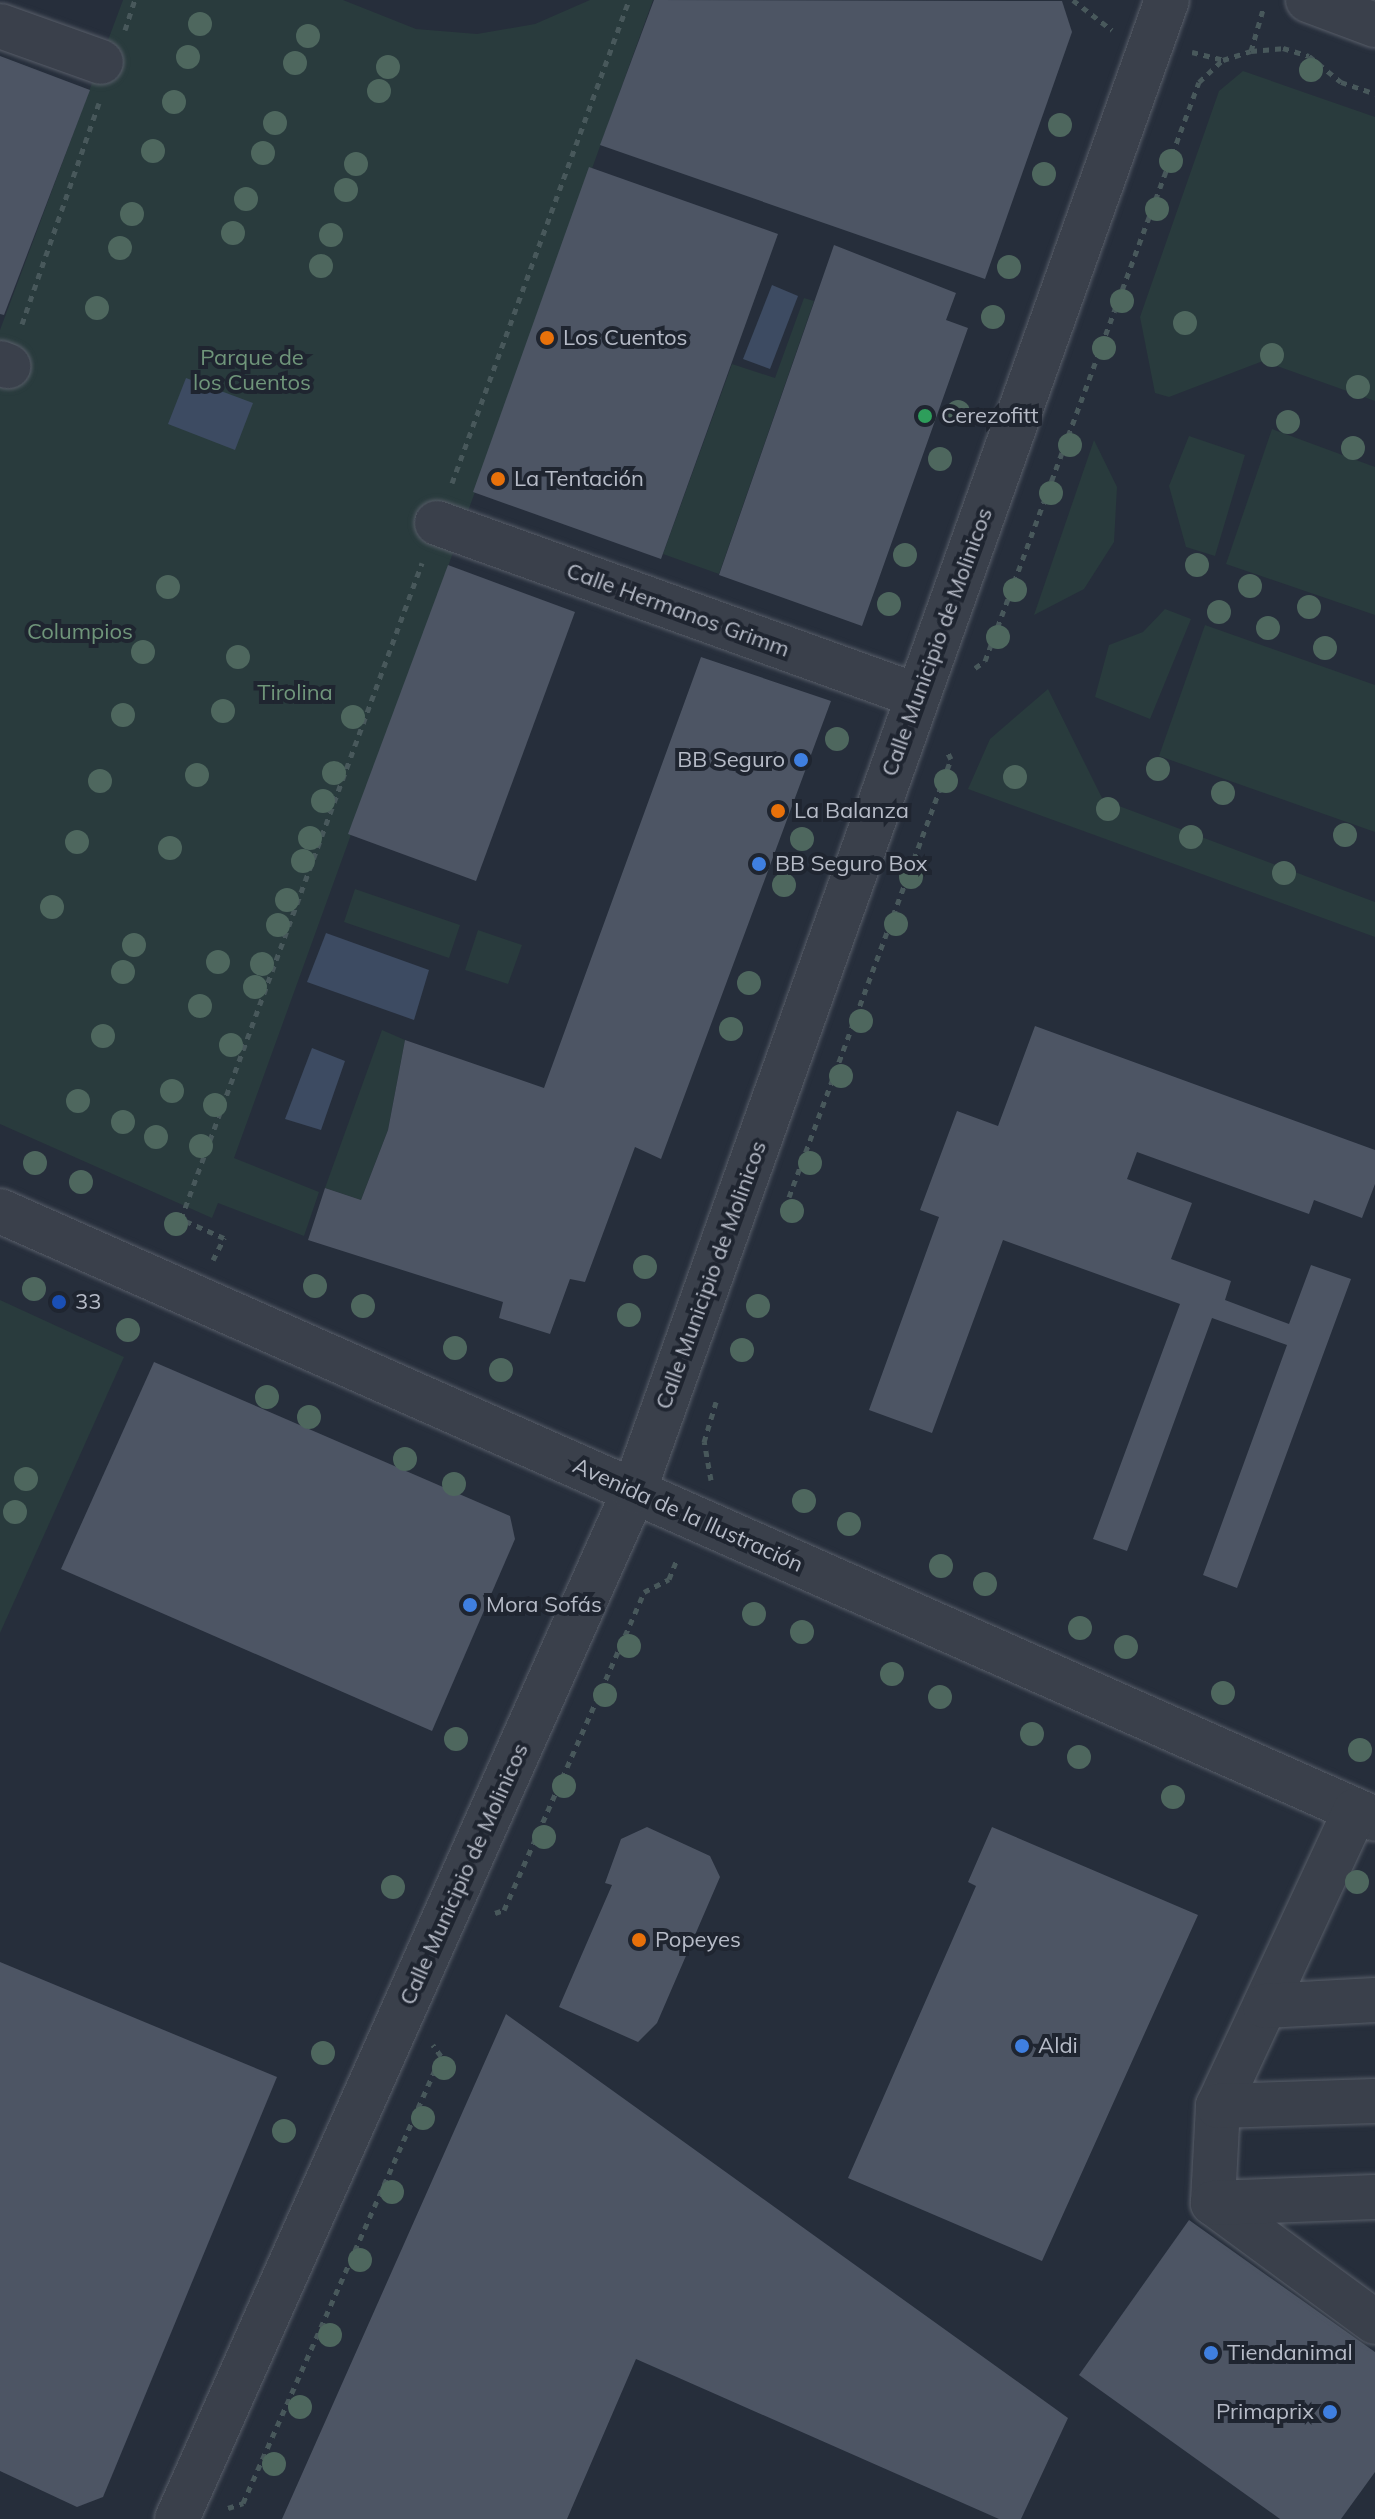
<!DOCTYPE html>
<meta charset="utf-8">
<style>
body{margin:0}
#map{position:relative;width:1375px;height:2519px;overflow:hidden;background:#262e3b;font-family:Mulish,sans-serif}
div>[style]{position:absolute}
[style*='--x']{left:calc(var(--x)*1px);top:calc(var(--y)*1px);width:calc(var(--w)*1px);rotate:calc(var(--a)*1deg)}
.green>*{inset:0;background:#293b3d}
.water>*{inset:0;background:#3d4b62}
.building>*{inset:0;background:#4d5564}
.path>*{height:5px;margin-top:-2.5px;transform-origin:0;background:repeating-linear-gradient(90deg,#48585b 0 6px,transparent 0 12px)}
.roads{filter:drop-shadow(0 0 2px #585e69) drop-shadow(0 0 2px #585e69)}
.minor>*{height:44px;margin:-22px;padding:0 22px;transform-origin:22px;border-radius:22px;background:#3a404b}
.trees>*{width:24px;height:24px;margin:-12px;border-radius:50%;background:#4e675e}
.dots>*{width:22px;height:22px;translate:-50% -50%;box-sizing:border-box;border:4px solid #1f2530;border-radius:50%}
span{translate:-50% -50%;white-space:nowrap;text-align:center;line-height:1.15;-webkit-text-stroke:8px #1f2530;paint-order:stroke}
.poi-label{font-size:22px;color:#b6bbc7}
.left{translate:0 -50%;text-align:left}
.right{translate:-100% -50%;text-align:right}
.park-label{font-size:22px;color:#6f957a}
.street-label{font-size:22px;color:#b6bbc7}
</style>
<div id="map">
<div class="green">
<div style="clip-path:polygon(123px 0,343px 0,416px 29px,477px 34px,535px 24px,590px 0,653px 0,234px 1158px,319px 1192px,304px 1236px,218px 1203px,212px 1218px,0 1124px,0 330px)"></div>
<div style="clip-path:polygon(1243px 71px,1375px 117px,1375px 401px,1263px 361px,1169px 397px,1155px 393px,1140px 317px,1219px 91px)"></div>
<div style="clip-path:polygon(804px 298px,814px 301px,719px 574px,663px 554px,732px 364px,775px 378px)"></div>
<div style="clip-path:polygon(1272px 429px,1375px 467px,1375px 615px,1226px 564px)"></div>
<div style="clip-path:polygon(1189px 436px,1245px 455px,1215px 556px,1186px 547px,1169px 486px)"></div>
<div style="clip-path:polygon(1094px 440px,1117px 487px,1114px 542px,1084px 589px,1034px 615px)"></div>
<div style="clip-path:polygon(1165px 609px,1191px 619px,1150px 719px,1095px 697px,1109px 645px,1143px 632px)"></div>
<div style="clip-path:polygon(1205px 625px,1375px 685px,1375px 832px,1159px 756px)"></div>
<div style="clip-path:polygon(1048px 689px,1103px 800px,1375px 902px,1375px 937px,968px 789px,990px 739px)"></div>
<div style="clip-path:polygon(355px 889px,460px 925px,449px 958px,344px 922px)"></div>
<div style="clip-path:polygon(478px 930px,522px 945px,508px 984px,465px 970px)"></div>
<div style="clip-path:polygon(382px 1030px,405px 1040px,388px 1130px,361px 1200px,325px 1188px)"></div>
<div style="clip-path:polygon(0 1300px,124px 1357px,0 1633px)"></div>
</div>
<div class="water">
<div style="clip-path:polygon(772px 285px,798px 296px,770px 369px,743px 359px)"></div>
<div style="clip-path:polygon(186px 378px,253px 403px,235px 450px,168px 424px)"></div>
<div style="clip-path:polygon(326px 933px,429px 970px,414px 1020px,307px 982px)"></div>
<div style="clip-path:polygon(312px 1048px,345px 1061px,321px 1130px,285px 1119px)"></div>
</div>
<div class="building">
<div style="clip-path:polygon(654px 0,1062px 1px,1072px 32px,985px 279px,600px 145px)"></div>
<div style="clip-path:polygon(0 56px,90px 90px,4px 315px,0 314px)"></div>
<div style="clip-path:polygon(589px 167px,778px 234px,661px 559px,473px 492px)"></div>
<div style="clip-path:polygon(834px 245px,956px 293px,946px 320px,968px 328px,862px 626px,719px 575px)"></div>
<div style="clip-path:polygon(448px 565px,575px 612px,476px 881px,348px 834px)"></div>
<div style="clip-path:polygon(701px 657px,831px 701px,661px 1159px,635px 1147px,585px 1282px,570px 1279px,550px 1334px,499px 1318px,503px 1302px,308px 1240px,325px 1188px,361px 1200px,388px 1130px,405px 1040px,544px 1088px)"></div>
<div style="clip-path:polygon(1035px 1026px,1375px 1150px,1375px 1184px,1362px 1218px,1314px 1200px,1309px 1214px,1137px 1152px,1127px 1179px,1192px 1203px,1171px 1259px,1231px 1281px,1225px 1300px,1289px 1324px,1311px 1265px,1351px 1279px,1237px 1588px,1203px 1575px,1287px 1345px,1212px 1318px,1127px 1551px,1093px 1539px,1180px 1304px,1003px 1240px,932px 1433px,869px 1410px,939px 1217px,920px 1210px,957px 1111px,998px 1126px)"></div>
<div style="clip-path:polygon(154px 1362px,510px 1516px,515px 1539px,432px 1731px,61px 1569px)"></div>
<div style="clip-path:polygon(647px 1827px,710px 1856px,720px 1877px,657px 2023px,638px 2042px,559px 2007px,612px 1885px,605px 1883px,621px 1839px)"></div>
<div style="clip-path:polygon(992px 1827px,1198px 1915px,1042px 2261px,848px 2178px,976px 1886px,968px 1882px)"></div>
<div style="clip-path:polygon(0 1962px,277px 2077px,103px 2497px,77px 2507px,0 2471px)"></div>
<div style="clip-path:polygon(506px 2014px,1068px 2418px,1021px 2519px,999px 2519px,636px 2359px,567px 2519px,282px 2519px)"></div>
<div style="clip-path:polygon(1189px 2220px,1375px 2352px,1375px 2472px,1341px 2519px,1280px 2519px,1079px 2375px)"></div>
</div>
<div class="path">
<div style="--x:1073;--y:0;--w:49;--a:37.6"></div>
<div style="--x:125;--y:30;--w:32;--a:-72"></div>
<div style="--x:1251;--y:51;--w:32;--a:-5"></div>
<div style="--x:1283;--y:48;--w:27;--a:17"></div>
<div style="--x:1309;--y:56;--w:41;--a:39.1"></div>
<div style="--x:1341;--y:82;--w:36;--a:19"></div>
<div style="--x:1192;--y:52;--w:32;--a:14"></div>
<div style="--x:22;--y:324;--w:234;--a:-70.8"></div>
<div style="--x:452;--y:483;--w:514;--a:-69.87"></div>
<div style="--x:975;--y:668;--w:12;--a:-35"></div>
<div style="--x:985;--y:661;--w:617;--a:-69.72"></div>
<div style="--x:1199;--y:82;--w:33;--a:-43"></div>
<div style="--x:1223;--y:60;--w:29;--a:-18"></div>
<div style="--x:1251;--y:51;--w:47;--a:-73.9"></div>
<div style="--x:789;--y:1197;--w:467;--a:-69.7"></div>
<div style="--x:951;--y:759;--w:11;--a:-117"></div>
<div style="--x:213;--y:1260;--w:25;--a:-63"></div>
<div style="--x:224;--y:1238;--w:47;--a:-156.2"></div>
<div style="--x:181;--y:1219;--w:699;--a:-69.83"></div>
<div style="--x:711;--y:1480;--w:39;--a:-100"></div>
<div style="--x:704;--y:1442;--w:42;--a:-73.3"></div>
<div style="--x:495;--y:1913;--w:9;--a:-18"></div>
<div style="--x:504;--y:1910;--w:347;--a:-66.2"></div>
<div style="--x:644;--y:1592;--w:28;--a:-27"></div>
<div style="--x:669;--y:1579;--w:22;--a:-68"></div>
<div style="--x:228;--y:2508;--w:16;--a:-18"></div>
<div style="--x:243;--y:2503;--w:489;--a:-66.1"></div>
<div style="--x:441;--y:2056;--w:14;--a:-126"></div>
</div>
<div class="roads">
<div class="minor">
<div style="--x:1308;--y:0;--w:72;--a:20.5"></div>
<div style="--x:0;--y:26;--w:107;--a:19.6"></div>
<div style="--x:0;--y:363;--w:9;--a:21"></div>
<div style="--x:437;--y:523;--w:511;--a:19.78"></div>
<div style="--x:0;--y:1211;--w:1503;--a:23.85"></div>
<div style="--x:1355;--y:1811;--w:325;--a:114.9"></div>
<div style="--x:1218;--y:2106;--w:97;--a:93"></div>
<div style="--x:1213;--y:2203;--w:201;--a:36.3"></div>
<div style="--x:1265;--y:2006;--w:110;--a:-3.1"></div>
<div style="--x:1218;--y:2106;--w:157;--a:-1.8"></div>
<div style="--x:1213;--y:2203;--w:162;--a:-2.1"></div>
<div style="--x:177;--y:2519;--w:1125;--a:-66.03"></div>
<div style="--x:634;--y:1491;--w:1583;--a:-70.33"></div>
</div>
</div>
<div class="trees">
<div style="left:200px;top:24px"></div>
<div style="left:308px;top:36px"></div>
<div style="left:188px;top:57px"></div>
<div style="left:295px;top:63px"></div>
<div style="left:388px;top:67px"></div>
<div style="left:1311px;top:70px"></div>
<div style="left:379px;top:91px"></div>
<div style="left:174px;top:102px"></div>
<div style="left:275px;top:123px"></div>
<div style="left:1060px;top:125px"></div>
<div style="left:153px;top:151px"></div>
<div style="left:263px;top:153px"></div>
<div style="left:1171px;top:161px"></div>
<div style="left:356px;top:164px"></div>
<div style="left:1044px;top:174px"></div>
<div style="left:346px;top:190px"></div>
<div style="left:246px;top:199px"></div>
<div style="left:1157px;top:209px"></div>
<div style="left:132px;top:214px"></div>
<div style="left:233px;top:233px"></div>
<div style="left:331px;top:235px"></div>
<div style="left:120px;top:248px"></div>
<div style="left:321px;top:266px"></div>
<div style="left:1009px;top:267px"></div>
<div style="left:1122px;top:301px"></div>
<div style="left:97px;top:308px"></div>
<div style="left:993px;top:317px"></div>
<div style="left:1185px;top:323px"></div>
<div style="left:1104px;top:348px"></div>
<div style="left:1272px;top:355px"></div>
<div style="left:1358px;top:387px"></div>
<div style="left:958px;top:412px"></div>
<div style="left:1288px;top:422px"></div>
<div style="left:1070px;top:445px"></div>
<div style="left:1353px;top:448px"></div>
<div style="left:940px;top:459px"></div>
<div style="left:1051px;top:493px"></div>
<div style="left:905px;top:555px"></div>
<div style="left:1197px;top:565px"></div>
<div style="left:1250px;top:586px"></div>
<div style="left:168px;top:587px"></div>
<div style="left:1015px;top:590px"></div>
<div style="left:889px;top:604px"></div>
<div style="left:1309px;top:607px"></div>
<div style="left:1219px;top:612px"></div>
<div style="left:1268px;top:628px"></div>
<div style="left:998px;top:637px"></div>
<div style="left:1325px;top:648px"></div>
<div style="left:143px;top:652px"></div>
<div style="left:238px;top:657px"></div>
<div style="left:223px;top:711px"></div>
<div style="left:123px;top:715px"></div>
<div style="left:353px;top:717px"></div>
<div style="left:837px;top:739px"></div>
<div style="left:1158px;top:769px"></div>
<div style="left:334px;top:773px"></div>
<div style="left:197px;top:775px"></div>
<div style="left:1015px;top:777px"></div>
<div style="left:100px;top:781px"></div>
<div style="left:946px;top:781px"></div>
<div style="left:1223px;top:793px"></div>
<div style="left:323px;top:801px"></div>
<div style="left:1108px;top:809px"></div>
<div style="left:1345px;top:835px"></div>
<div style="left:1191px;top:837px"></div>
<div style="left:310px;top:838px"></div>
<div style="left:802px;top:839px"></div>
<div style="left:77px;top:842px"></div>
<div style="left:170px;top:848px"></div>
<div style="left:303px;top:861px"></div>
<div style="left:1284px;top:873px"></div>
<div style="left:911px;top:877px"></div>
<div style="left:784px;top:885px"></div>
<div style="left:287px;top:900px"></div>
<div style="left:52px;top:907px"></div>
<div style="left:896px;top:924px"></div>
<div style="left:278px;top:925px"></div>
<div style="left:134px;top:945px"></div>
<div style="left:218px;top:962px"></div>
<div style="left:262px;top:964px"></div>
<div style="left:123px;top:972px"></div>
<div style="left:749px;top:983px"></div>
<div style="left:255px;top:987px"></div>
<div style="left:200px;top:1006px"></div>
<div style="left:861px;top:1021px"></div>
<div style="left:731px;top:1029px"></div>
<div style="left:103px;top:1036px"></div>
<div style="left:231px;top:1045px"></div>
<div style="left:841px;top:1076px"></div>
<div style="left:172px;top:1091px"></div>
<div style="left:78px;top:1101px"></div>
<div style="left:215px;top:1105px"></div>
<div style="left:123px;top:1122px"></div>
<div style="left:156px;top:1137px"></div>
<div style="left:201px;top:1146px"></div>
<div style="left:35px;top:1163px"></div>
<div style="left:810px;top:1163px"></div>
<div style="left:81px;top:1182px"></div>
<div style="left:792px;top:1211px"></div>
<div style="left:176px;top:1224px"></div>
<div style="left:645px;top:1267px"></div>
<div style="left:315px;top:1286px"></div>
<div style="left:34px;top:1289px"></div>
<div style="left:363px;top:1306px"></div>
<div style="left:758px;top:1306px"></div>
<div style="left:629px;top:1315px"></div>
<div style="left:128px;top:1330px"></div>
<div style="left:455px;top:1348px"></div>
<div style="left:742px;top:1350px"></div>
<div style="left:501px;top:1370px"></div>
<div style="left:267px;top:1397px"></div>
<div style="left:309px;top:1417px"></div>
<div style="left:405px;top:1459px"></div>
<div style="left:26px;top:1479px"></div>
<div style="left:454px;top:1484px"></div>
<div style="left:804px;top:1501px"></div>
<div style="left:15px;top:1512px"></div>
<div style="left:849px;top:1524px"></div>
<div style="left:941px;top:1566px"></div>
<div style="left:985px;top:1584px"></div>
<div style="left:754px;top:1614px"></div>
<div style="left:1080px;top:1628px"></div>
<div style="left:802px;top:1632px"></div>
<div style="left:629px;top:1646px"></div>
<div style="left:1126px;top:1647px"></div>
<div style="left:892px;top:1674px"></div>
<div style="left:1223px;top:1693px"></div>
<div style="left:605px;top:1695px"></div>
<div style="left:940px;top:1697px"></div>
<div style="left:1032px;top:1734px"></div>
<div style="left:456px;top:1739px"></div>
<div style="left:1360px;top:1750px"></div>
<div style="left:1079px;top:1757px"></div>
<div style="left:564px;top:1786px"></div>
<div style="left:1173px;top:1797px"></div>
<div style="left:544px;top:1837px"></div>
<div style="left:1357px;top:1882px"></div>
<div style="left:393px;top:1887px"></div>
<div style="left:323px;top:2053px"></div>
<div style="left:444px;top:2068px"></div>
<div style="left:423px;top:2118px"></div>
<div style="left:284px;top:2131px"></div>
<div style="left:392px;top:2192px"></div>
<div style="left:360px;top:2260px"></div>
<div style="left:330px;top:2335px"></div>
<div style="left:300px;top:2407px"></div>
<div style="left:274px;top:2464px"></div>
</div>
<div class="dots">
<div style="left:547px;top:338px;background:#e8710a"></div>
<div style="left:925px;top:416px;background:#2e9e5b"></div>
<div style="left:498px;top:479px;background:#e8710a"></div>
<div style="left:801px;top:760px;background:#3f7fe0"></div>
<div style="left:778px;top:811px;background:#e8710a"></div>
<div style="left:759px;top:864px;background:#3f7fe0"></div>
<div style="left:59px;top:1302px;background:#1a4fb4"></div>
<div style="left:470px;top:1605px;background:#3f7fe0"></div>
<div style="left:639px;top:1940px;background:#e8710a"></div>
<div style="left:1022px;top:2046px;background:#3f7fe0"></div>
<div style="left:1211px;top:2353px;background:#3f7fe0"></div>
<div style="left:1330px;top:2412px;background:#3f7fe0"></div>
</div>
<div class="poi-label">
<span class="left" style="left:563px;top:338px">Los Cuentos</span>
<span class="left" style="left:941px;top:416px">Cerezofitt</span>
<span class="left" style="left:514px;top:479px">La Tentación</span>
<span class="right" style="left:785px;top:760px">BB Seguro</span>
<span class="left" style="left:794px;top:811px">La Balanza</span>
<span class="left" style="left:775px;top:864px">BB Seguro Box</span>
<span class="left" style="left:75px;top:1302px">33</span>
<span class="left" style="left:486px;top:1605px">Mora Sofás</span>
<span class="left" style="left:655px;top:1940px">Popeyes</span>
<span class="left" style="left:1038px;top:2046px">Aldi</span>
<span class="left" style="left:1227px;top:2353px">Tiendanimal</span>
<span class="right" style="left:1314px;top:2412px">Primaprix</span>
</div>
<div class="park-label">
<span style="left:252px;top:370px">Parque de<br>los Cuentos</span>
<span style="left:80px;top:632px">Columpios</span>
<span style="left:295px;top:693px">Tirolina</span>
</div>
<div class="street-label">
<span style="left:678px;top:610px;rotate:20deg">Calle Hermanos Grimm</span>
<span style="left:937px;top:642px;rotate:-70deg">Calle Municipio de Molinicos</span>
<span style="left:711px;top:1275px;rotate:-70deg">Calle Municipio de Molinicos</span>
<span style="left:688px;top:1515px;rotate:24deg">Avenida de la Ilustración</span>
<span style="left:464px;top:1874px;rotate:-66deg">Calle Municipio de Molinicos</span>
</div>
</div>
